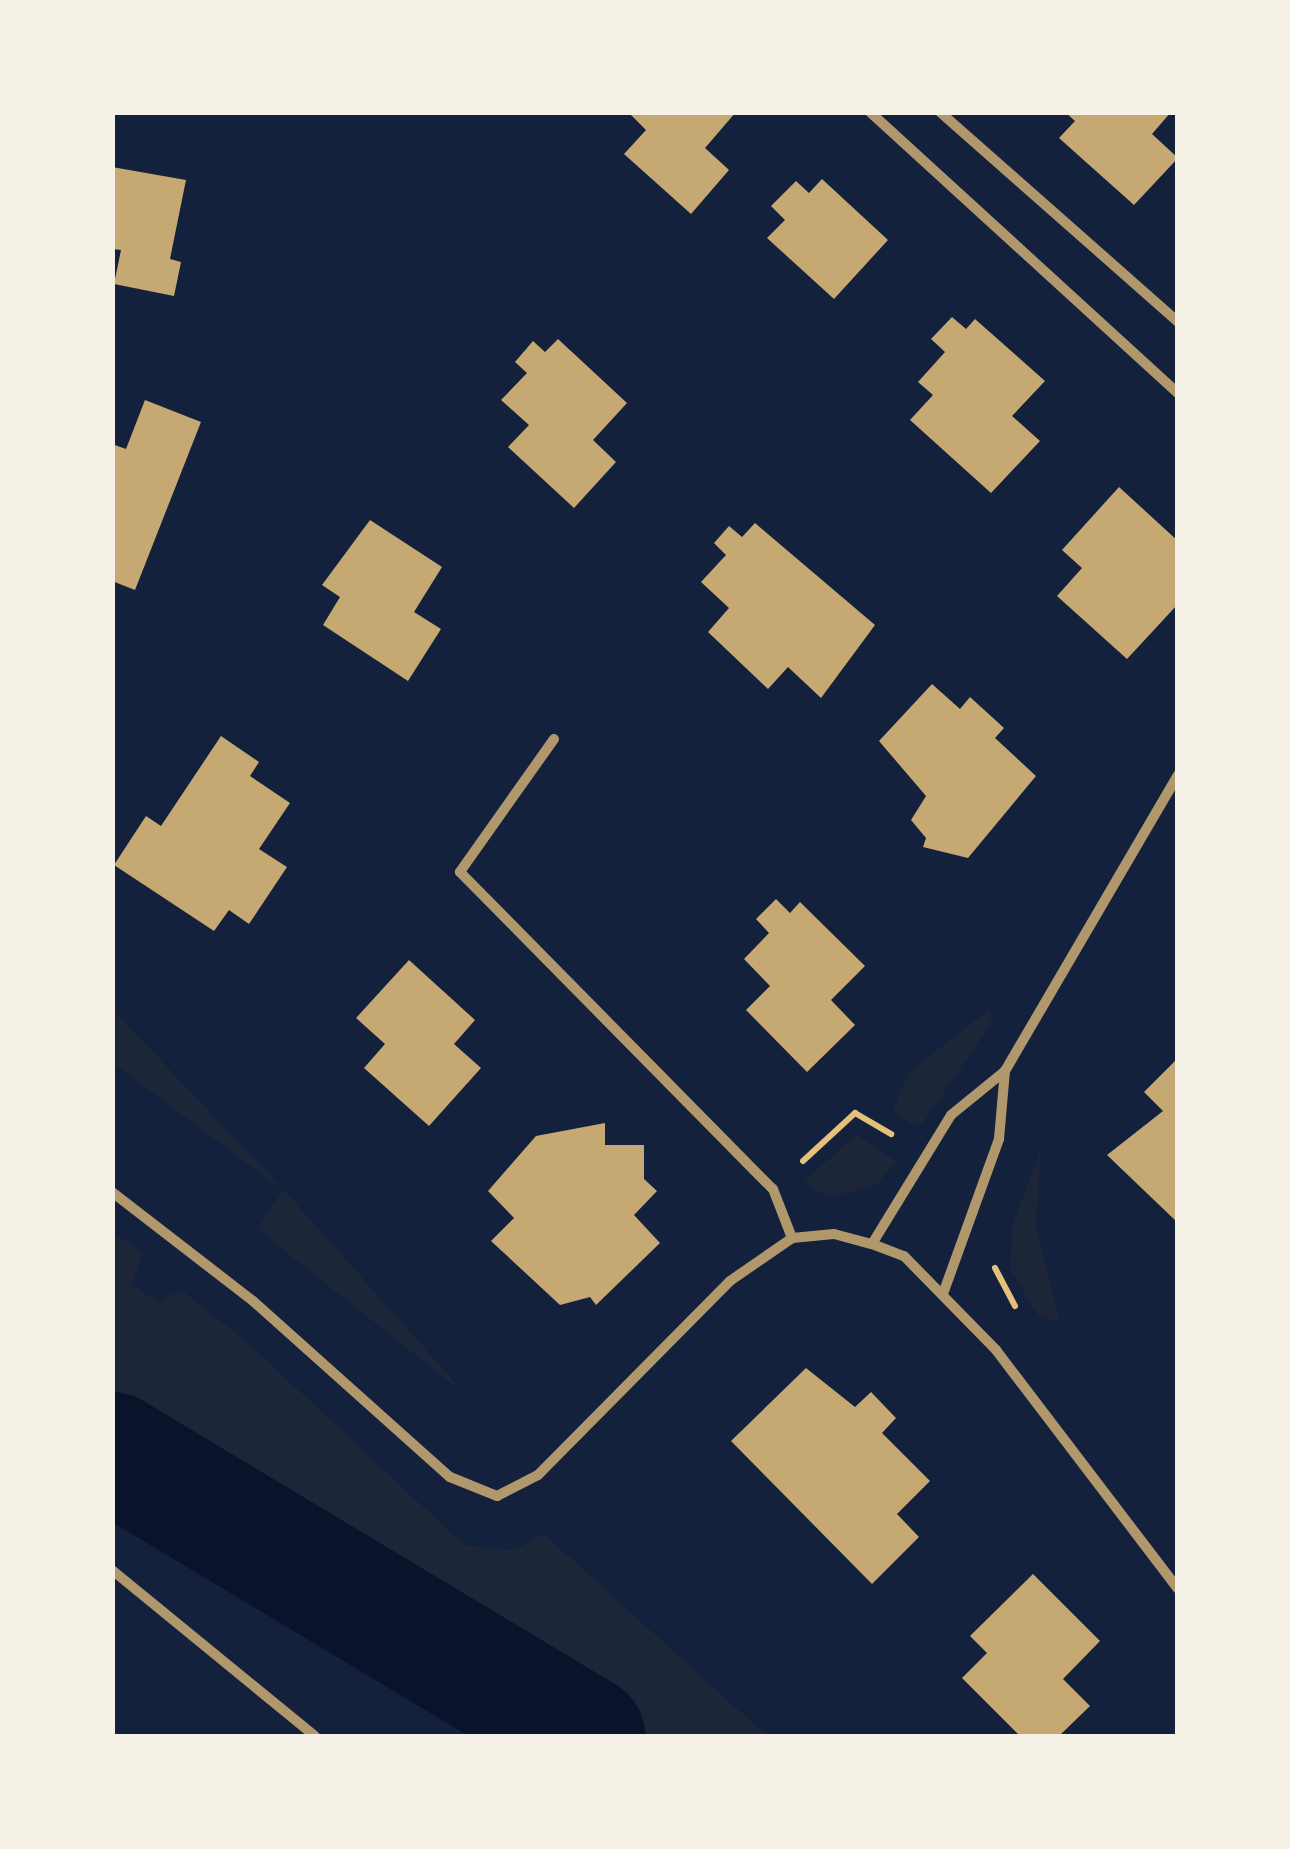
<!DOCTYPE html>
<style>
body{margin:0}
#map{position:relative;width:1290px;height:1849px;overflow:hidden;background:#14213d;font-family:Overpass,sans-serif}
div>[style]{position:absolute}
[style*='--x']{left:calc(var(--x)*1px);top:calc(var(--y)*1px);width:calc(var(--w)*1px);rotate:calc(var(--a)*1deg)}
.green>*{inset:0;background:#1d2539}
.river>*{height:120px;margin:-60px;padding:0 60px;transform-origin:60px;border-radius:60px;background:#0b132b}
.building>*{inset:0;background:#c6a872}
.path>*{height:6px;margin:-3px;padding:0 3px;transform-origin:3px;border-radius:3px;background:#e5c07b}
.minor>*{height:10px;margin:-5px;padding:0 5px;transform-origin:5px;border-radius:5px;background:#b1986c}
span{translate:-50% -50%;white-space:nowrap;text-align:center;line-height:1.15;-webkit-text-stroke:9px #f6f1e7;paint-order:stroke}
.frame{position:absolute;inset:0;border:115px solid #f6f1e7;pointer-events:none}
</style>
<div id="map">
<div class="green">
<div style="clip-path:polygon(113px 1010px,284px 1190px,467px 1396px,257px 1229px,283px 1190px,113px 1063px)"></div>
<div style="clip-path:polygon(989px 1010px,992px 1022px,923px 1123px,910px 1123px,893px 1109px,909px 1072px)"></div>
<div style="clip-path:polygon(856px 1135px,897px 1162px,876px 1185px,828px 1198px,804px 1181px)"></div>
<div style="clip-path:polygon(1041px 1150px,1036px 1224px,1060px 1322px,1039px 1316px,1010px 1270px,1012px 1225px)"></div>
<div style="clip-path:polygon(112px 1232px,143px 1252px,132px 1284px,158px 1303px,181px 1290px,248px 1343px,464px 1545px,514px 1550px,544px 1534px,767px 1736px,635px 1736px,460px 1612px,352px 1577px,326px 1601px,254px 1581px,113px 1483px)"></div>
</div>
<div class="river">
<div style="--x:112;--y:1452;--w:552;--a:30.98"></div>
</div>
<div class="building">
<div style="clip-path:polygon(628px 112px,736px 112px,705px 148px,729px 170px,691px 214px,624px 154px,646px 130px)"></div>
<div style="clip-path:polygon(1065px 112px,1171px 112px,1152px 134px,1178px 158px,1134px 205px,1059px 138px,1075px 121px)"></div>
<div style="clip-path:polygon(112px 167px,186px 180px,170px 259px,181px 262px,174px 296px,114px 284px,121px 250px,112px 249px)"></div>
<div style="clip-path:polygon(822px 179px,888px 240px,834px 299px,767px 238px,785px 220px,771px 206px,796px 181px,809px 193px)"></div>
<div style="clip-path:polygon(952px 317px,966px 329px,975px 319px,1045px 381px,1012px 416px,1040px 441px,991px 493px,910px 420px,933px 395px,918px 382px,945px 352px,931px 339px)"></div>
<div style="clip-path:polygon(558px 339px,627px 403px,593px 440px,616px 462px,574px 508px,508px 447px,529px 425px,501px 400px,527px 373px,515px 362px,533px 341px,545px 352px)"></div>
<div style="clip-path:polygon(145px 400px,201px 422px,135px 590px,112px 581px,112px 444px,126px 449px)"></div>
<div style="clip-path:polygon(1119px 487px,1178px 541px,1178px 604px,1127px 659px,1057px 596px,1082px 568px,1062px 550px)"></div>
<div style="clip-path:polygon(370px 520px,442px 567px,414px 612px,441px 629px,408px 681px,323px 625px,340px 597px,322px 585px)"></div>
<div style="clip-path:polygon(755px 523px,875px 625px,821px 698px,788px 667px,768px 689px,708px 632px,729px 608px,701px 582px,726px 555px,714px 543px,729px 526px,742px 537px)"></div>
<div style="clip-path:polygon(932px 684px,960px 709px,970px 697px,1004px 728px,995px 738px,1036px 776px,968px 858px,923px 847px,926px 838px,911px 820px,926px 796px,879px 741px)"></div>
<div style="clip-path:polygon(221px 736px,259px 762px,250px 776px,290px 803px,259px 849px,287px 867px,249px 924px,229px 910px,214px 931px,114px 865px,146px 816px,161px 826px)"></div>
<div style="clip-path:polygon(776px 899px,790px 913px,800px 902px,865px 966px,831px 1000px,855px 1025px,807px 1072px,746px 1010px,770px 986px,744px 959px,769px 933px,756px 919px)"></div>
<div style="clip-path:polygon(409px 960px,475px 1020px,454px 1044px,481px 1068px,429px 1126px,364px 1068px,385px 1044px,356px 1018px)"></div>
<div style="clip-path:polygon(1178px 1058px,1178px 1223px,1107px 1155px,1163px 1111px,1144px 1092px)"></div>
<div style="clip-path:polygon(605px 1123px,605px 1145px,644px 1145px,644px 1179px,657px 1191px,634px 1215px,660px 1243px,596px 1305px,590px 1297px,560px 1305px,491px 1241px,514px 1218px,488px 1191px,536px 1136px)"></div>
<div style="clip-path:polygon(806px 1368px,855px 1407px,871px 1392px,896px 1418px,882px 1433px,930px 1481px,897px 1514px,919px 1537px,872px 1584px,731px 1441px)"></div>
<div style="clip-path:polygon(1033px 1574px,1100px 1641px,1063px 1679px,1090px 1706px,1059px 1736px,1020px 1736px,962px 1678px,987px 1653px,970px 1636px)"></div>
</div>
<div class="path">
<div style="--x:803;--y:1161;--w:71;--a:-42.7"></div>
<div style="--x:855;--y:1113;--w:42;--a:30.3"></div>
<div style="--x:995;--y:1268;--w:43;--a:62.2"></div>
</div>
<div class="minor">
<div style="--x:870;--y:112;--w:417;--a:42.4"></div>
<div style="--x:940;--y:112;--w:317;--a:41.4"></div>
<div style="--x:554;--y:739;--w:163;--a:125.3"></div>
<div style="--x:460;--y:872;--w:445;--a:45.4"></div>
<div style="--x:773;--y:1189;--w:53;--a:68.8"></div>
<div style="--x:112;--y:1192;--w:178;--a:37.7"></div>
<div style="--x:253;--y:1301;--w:264;--a:41.8"></div>
<div style="--x:450;--y:1477;--w:51;--a:22"></div>
<div style="--x:497;--y:1496;--w:46;--a:-27.1"></div>
<div style="--x:538;--y:1475;--w:273;--a:-45.3"></div>
<div style="--x:730;--y:1281;--w:75;--a:-34.7"></div>
<div style="--x:792;--y:1238;--w:42;--a:-5.4"></div>
<div style="--x:834;--y:1234;--w:39;--a:15"></div>
<div style="--x:872;--y:1244;--w:34;--a:21"></div>
<div style="--x:904;--y:1256;--w:132;--a:45.6"></div>
<div style="--x:996;--y:1350;--w:300;--a:52.7"></div>
<div style="--x:872;--y:1244;--w:151;--a:-58.5"></div>
<div style="--x:951;--y:1115;--w:70;--a:-39.2"></div>
<div style="--x:1005;--y:1071;--w:343;--a:-59.7"></div>
<div style="--x:944;--y:1291;--w:162;--a:-70.1"></div>
<div style="--x:999;--y:1139;--w:68;--a:-85"></div>
<div style="--x:112;--y:1570;--w:262;--a:39.3"></div>
</div>
<div class="frame"></div>
</div>
